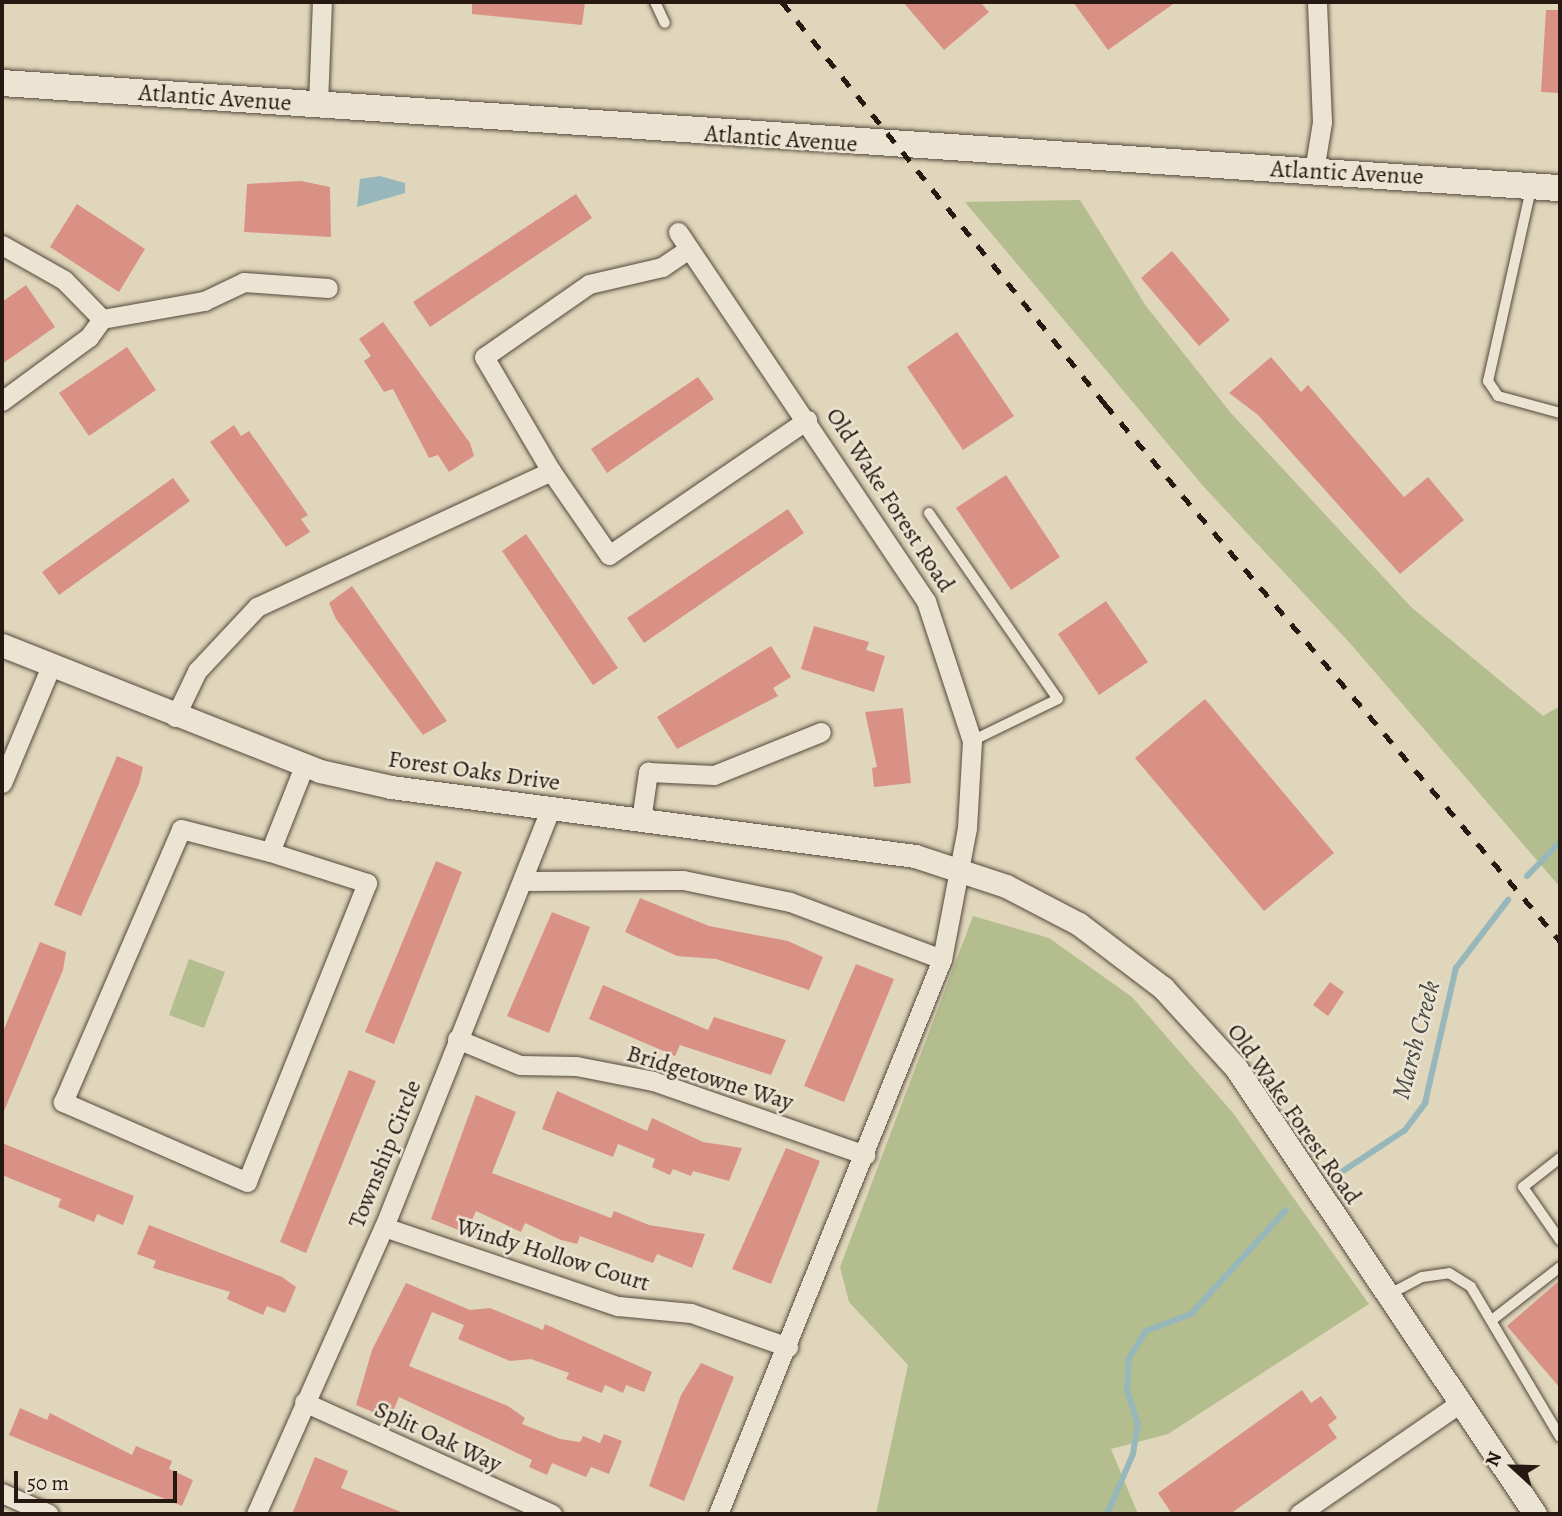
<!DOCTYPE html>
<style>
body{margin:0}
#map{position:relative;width:1562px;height:1516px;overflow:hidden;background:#e0d6bb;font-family:Alegreya,serif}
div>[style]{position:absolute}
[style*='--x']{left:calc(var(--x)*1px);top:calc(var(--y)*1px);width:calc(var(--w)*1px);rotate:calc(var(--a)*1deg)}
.green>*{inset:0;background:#b4bd8e}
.water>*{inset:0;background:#97b7ba}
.stream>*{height:6px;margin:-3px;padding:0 3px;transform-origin:3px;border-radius:3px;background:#97b7ba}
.building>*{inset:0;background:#da9185}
.roads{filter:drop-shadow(0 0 2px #54483c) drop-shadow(0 0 2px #54483c)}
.service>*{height:10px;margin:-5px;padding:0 5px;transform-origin:5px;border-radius:5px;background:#ebe4d3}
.minor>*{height:19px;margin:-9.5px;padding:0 9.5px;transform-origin:9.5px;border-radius:9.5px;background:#ebe4d3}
.tertiary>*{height:23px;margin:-11.5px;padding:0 11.5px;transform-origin:11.5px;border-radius:11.5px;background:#ebe4d3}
.secondary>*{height:26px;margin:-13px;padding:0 13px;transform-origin:13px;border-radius:13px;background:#ebe4d3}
.rail>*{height:5px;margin-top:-2.5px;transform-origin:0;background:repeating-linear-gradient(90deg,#261911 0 12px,transparent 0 24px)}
span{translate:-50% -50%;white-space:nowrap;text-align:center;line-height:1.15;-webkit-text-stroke:5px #ebe4d3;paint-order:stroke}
.street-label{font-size:24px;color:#261911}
.water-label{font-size:26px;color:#484844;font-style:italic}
.frame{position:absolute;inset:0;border:4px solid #261911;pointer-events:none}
.north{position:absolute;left:1478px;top:1432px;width:70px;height:70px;-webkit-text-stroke:5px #ebe4d3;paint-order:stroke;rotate:292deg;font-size:19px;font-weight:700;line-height:28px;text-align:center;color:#261911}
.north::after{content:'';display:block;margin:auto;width:24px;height:32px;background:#261911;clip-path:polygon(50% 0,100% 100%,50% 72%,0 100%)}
.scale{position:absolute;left:14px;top:1471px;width:163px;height:32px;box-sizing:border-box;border:4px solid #261911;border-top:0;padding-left:9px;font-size:21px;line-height:24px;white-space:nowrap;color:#261911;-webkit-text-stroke:5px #ebe4d3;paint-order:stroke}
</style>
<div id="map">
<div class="green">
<div style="clip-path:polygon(1080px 200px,1146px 306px,1230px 412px,1411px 607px,1543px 716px,1560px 706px,1560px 887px,1349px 642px,1203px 486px,965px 202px)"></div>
<div style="clip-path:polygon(973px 916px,1049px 938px,1132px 997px,1233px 1113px,1369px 1304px,1168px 1434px,1111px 1449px,1138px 1514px,876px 1514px,908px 1365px,849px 1302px,840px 1267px)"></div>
<div style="clip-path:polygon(189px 959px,225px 972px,204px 1028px,169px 1015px)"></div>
</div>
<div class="water">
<div style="clip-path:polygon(380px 176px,405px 183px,405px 193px,357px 207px,360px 179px)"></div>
</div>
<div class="stream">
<div style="--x:1527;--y:876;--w:47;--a:-45.9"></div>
<div style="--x:1343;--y:1171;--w:74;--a:-33.5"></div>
<div style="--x:1405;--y:1130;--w:34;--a:-53"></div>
<div style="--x:1425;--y:1103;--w:139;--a:-77.1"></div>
<div style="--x:1456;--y:968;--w:86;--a:-52.6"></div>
<div style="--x:1107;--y:1514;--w:65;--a:-66.6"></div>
<div style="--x:1133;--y:1454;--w:30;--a:-81"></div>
<div style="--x:1138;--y:1424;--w:35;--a:-108"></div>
<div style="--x:1127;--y:1391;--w:33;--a:-87"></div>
<div style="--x:1129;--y:1358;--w:32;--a:-58"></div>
<div style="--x:1146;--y:1331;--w:48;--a:-20.7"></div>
<div style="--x:1191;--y:1314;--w:141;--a:-47.6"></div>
</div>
<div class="building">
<div style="clip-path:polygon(472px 2px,585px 2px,582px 25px,472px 14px)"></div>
<div style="clip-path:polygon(903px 2px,980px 2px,989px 12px,944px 50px)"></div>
<div style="clip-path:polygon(1073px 2px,1176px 2px,1108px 50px)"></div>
<div style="clip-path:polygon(1546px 10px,1560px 10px,1560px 93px,1541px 92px)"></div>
<div style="clip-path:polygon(301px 181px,330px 187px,331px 237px,244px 232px,247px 184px)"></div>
<div style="clip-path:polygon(576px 194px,592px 218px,430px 327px,413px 302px)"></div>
<div style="clip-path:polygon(77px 204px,145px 249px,119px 292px,50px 247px)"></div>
<div style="clip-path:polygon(1172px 251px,1230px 320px,1199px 346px,1141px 278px)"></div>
<div style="clip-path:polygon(26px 285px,55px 327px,2px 364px,2px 302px)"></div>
<div style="clip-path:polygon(383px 322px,470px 443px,474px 456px,449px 472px,438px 455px,429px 458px,393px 389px,384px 392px,364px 361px,371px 356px,359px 339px)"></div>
<div style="clip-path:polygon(957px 332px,1014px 416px,963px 450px,907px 367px)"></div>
<div style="clip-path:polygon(127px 347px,156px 390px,89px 436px,59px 393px)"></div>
<div style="clip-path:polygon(1271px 357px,1301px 392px,1308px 385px,1404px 497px,1428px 477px,1464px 520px,1400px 574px,1258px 415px,1229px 393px)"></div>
<div style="clip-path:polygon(698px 377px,714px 399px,607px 473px,591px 449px)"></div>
<div style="clip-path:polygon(234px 425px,241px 436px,249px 431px,308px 515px,301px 519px,310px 532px,286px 547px,210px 442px)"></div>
<div style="clip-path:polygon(1006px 475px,1060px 557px,1011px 590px,956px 508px)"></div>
<div style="clip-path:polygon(173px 478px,190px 501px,59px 595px,42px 572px)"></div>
<div style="clip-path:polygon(788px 509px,804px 533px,644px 643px,627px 618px)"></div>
<div style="clip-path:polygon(526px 534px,618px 668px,593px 685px,502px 551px)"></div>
<div style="clip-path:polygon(352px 586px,447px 721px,423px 735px,336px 619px,329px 603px)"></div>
<div style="clip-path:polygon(1106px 601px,1148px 662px,1099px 695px,1058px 634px)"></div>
<div style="clip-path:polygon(814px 626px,869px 642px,866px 650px,885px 656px,874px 692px,801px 669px)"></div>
<div style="clip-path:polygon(771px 646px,791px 677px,773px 688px,778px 696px,677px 749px,657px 717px)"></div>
<div style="clip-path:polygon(1205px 699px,1334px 853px,1264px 911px,1135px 758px)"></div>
<div style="clip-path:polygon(903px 708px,911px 783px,874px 787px,872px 768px,877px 767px,865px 712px)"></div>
<div style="clip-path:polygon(117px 756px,143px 767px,139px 784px,81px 916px,54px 905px)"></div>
<div style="clip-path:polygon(436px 861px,462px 872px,394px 1044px,365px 1032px)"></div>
<div style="clip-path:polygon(640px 898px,709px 926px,788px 941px,823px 957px,809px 990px,716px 959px,677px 956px,625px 932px)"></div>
<div style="clip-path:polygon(552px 912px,590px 927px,549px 1033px,507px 1016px)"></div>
<div style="clip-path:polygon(40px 942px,66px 952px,63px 970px,2px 1116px,2px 1034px)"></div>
<div style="clip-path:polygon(856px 964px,894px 979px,844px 1102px,804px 1086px)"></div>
<div style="clip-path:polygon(1330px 982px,1344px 992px,1328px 1016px,1313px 1005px)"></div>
<div style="clip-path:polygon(603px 985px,708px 1030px,714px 1017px,786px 1040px,771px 1075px,680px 1045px,675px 1056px,589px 1019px)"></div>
<div style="clip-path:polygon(349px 1070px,376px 1081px,306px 1253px,280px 1242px)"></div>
<div style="clip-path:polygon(557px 1091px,647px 1131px,652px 1118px,703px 1142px,742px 1148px,729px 1181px,693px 1171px,691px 1176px,673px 1169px,670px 1175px,652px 1167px,655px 1159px,618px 1144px,613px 1157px,542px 1129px)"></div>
<div style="clip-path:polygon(476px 1095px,516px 1112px,492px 1173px,611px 1218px,614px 1211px,649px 1225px,705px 1234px,692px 1268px,657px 1254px,653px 1263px,580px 1236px,577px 1244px,561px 1240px,525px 1223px,521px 1232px,476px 1211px,466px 1233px,431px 1219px)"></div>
<div style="clip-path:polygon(2px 1143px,134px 1196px,123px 1225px,97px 1214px,94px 1222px,58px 1207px,61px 1199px,2px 1175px)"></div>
<div style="clip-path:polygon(786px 1148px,820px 1161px,771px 1284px,732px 1269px)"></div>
<div style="clip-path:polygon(149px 1225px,282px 1277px,296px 1287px,285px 1313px,267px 1306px,263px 1315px,227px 1299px,230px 1292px,153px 1268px,156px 1261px,137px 1254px)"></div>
<div style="clip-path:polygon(1560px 1280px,1560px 1388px,1507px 1326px)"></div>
<div style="clip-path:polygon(406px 1283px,470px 1310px,490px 1308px,543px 1330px,545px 1324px,652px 1372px,644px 1392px,626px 1385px,623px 1393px,605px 1385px,602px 1393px,566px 1379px,569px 1373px,531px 1359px,510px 1361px,458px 1339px,464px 1325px,432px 1312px,409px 1366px,508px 1406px,525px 1418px,522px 1424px,560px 1439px,580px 1442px,583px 1436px,600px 1443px,604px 1434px,622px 1441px,609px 1474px,591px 1467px,586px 1477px,552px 1463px,547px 1475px,529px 1467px,532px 1460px,399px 1397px,390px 1419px,356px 1405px,372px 1350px)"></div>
<div style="clip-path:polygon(701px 1363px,734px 1377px,684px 1501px,649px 1486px,681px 1395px)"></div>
<div style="clip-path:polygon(1302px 1390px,1311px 1403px,1321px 1396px,1337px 1418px,1328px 1425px,1337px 1438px,1230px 1514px,1172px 1514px,1158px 1493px)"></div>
<div style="clip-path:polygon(20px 1408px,47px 1420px,50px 1413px,132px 1455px,136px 1446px,172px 1461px,169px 1469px,193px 1480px,182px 1506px,9px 1435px)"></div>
<div style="clip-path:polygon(315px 1457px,348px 1471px,341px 1488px,406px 1514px,292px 1514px)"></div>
</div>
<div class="roads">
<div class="service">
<div style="--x:655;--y:2;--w:23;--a:65"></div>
<div style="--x:1531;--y:189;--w:197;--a:102.6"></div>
<div style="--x:1488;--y:381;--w:18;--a:56"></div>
<div style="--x:1498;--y:396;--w:64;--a:15.3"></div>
<div style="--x:929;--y:513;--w:226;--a:55.3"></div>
<div style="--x:1058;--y:699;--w:96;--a:154"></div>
<div style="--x:1560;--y:1158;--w:47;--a:141.9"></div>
<div style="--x:1523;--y:1187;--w:65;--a:55.1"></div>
<div style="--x:1388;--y:1295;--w:38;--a:-28"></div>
<div style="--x:1422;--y:1277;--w:27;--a:-8"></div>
<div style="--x:1449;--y:1273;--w:26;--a:32"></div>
<div style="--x:1471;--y:1287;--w:174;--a:59.3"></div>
<div style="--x:1492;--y:1320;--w:86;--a:-37.9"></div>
</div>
<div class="minor">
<div style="--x:318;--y:104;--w:102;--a:-87.8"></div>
<div style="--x:1314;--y:171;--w:50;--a:-80.7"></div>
<div style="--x:1322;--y:122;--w:120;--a:-92.4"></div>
<div style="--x:678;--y:232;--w:445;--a:56.1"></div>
<div style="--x:926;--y:601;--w:147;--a:71.8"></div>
<div style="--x:972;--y:741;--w:87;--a:93.3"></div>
<div style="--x:967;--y:828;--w:133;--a:100.8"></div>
<div style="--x:942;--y:959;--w:598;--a:111.98"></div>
<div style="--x:2;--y:245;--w:71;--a:29.4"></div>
<div style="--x:64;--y:280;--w:54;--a:45.7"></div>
<div style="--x:102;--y:319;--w:22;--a:126"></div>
<div style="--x:89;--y:337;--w:108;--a:143.7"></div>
<div style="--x:102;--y:319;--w:104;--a:-10"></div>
<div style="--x:204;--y:301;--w:44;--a:-25.4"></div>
<div style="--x:244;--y:282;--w:84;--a:4.1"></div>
<div style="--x:551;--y:471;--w:102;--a:55.4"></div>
<div style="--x:609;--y:555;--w:240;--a:-34.3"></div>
<div style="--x:175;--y:717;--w:51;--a:-64.4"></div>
<div style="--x:197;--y:671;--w:88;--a:-46.8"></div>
<div style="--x:257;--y:607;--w:324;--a:-24.8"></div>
<div style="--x:551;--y:471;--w:132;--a:-120.4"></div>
<div style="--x:484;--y:357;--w:128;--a:-34.8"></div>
<div style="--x:589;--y:284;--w:75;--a:-13.1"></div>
<div style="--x:662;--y:267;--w:32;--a:-34"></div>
<div style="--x:2;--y:783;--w:127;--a:-67.3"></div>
<div style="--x:641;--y:820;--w:49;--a:-81.7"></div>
<div style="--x:648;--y:772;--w:66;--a:2.6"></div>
<div style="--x:714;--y:775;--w:115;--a:-21.9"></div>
<div style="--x:270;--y:852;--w:102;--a:17.7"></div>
<div style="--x:367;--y:883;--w:322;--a:111.9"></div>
<div style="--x:247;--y:1182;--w:201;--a:-156.5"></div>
<div style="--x:63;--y:1102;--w:297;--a:-66.6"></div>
<div style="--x:181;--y:829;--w:92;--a:14.5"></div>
<div style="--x:270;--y:852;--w:92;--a:-68.4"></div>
<div style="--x:524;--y:881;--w:159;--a:-0.4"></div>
<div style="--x:683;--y:880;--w:109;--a:11.6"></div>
<div style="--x:790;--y:902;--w:162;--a:20.6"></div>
<div style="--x:457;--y:1039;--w:68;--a:22.4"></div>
<div style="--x:520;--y:1065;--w:56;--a:1"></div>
<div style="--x:576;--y:1066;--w:78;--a:11"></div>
<div style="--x:653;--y:1081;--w:225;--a:19.2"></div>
<div style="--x:384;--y:1227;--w:247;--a:18.7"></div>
<div style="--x:618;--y:1306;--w:73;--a:5.5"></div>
<div style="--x:691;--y:1313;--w:103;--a:19.3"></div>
<div style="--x:304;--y:1402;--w:272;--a:24.3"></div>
<div style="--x:2;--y:1493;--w:51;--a:24.1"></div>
<div style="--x:256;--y:1514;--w:314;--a:-66"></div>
<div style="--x:384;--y:1227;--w:450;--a:-68.3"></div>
<div style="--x:1299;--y:1514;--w:192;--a:-34.6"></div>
</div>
<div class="tertiary">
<div style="--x:2;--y:645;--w:342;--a:21.6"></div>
<div style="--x:320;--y:771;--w:73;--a:12.7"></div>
<div style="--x:391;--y:787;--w:529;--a:7.5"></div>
<div style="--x:915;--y:856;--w:96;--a:18.2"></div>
<div style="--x:1006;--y:886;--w:82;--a:27.5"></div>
<div style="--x:1079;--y:924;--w:106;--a:37.3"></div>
<div style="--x:1163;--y:988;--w:108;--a:47.6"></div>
<div style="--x:1236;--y:1068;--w:537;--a:56.16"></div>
</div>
<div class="secondary">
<div style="--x:2;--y:83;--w:1562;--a:3.86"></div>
</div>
</div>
<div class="rail">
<div style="--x:782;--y:2;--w:516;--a:51.22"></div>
<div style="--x:1105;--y:404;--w:704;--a:49.73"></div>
</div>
<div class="street-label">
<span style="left:215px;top:98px;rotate:4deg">Atlantic Avenue</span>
<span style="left:781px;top:139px;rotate:4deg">Atlantic Avenue</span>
<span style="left:1347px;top:173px;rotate:3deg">Atlantic Avenue</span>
<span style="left:890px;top:500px;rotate:57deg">Old Wake Forest Road</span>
<span style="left:474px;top:771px;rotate:8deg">Forest Oaks Drive</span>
<span style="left:710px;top:1078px;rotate:17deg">Bridgetowne Way</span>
<span style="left:1294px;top:1114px;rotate:55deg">Old Wake Forest Road</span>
<span style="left:385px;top:1154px;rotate:-68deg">Township Circle</span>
<span style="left:553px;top:1255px;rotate:17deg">Windy Hollow Court</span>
<span style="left:438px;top:1437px;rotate:25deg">Split Oak Way</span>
</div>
<div class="water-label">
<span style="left:1416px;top:1040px;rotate:-75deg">Marsh Creek</span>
</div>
<div class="frame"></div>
<div class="north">N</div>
<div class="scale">50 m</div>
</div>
